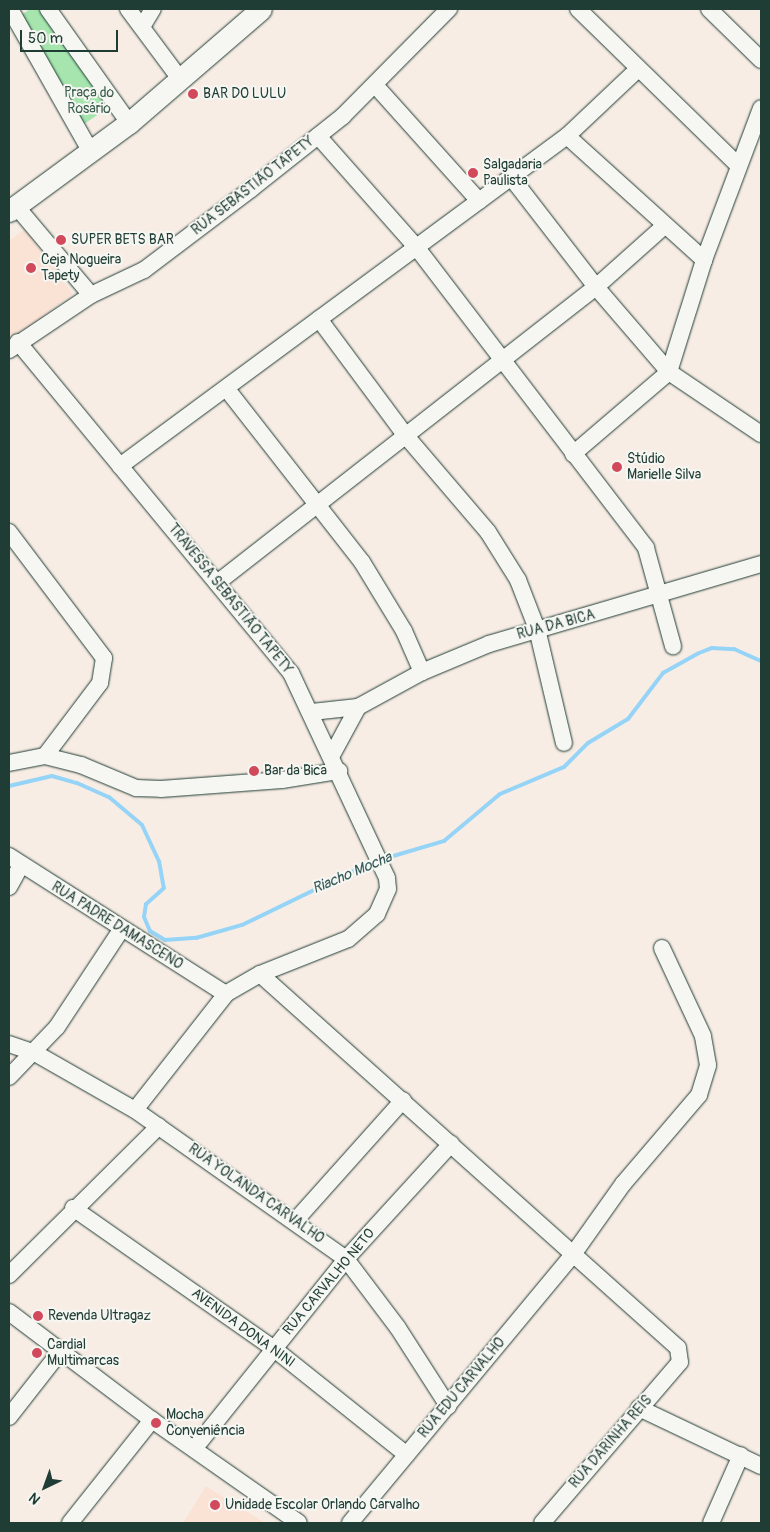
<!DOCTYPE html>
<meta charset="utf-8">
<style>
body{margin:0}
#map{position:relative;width:770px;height:1532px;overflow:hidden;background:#f8ede5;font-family:Pangolin,sans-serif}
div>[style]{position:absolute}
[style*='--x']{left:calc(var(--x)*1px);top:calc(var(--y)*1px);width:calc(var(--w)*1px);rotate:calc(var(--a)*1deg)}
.built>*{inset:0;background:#fae2d5}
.green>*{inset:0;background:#a6e5ae}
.stream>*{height:4px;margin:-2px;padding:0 2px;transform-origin:2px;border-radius:2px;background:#96d4f7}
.roads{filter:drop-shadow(0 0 1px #1f3d34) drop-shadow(0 0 1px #1f3d34)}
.minor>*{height:16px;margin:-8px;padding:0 8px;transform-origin:8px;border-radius:8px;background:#f6f6f2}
.major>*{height:21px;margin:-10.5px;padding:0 10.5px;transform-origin:10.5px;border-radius:10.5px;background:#f6f6f2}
.dots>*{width:14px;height:14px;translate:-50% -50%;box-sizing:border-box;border:2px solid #f6f6f2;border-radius:50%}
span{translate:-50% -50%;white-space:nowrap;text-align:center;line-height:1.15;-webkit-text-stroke:4px #f6f6f2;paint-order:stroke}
.park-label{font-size:14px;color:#3a5f4c}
.poi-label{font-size:14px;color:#1f3d34}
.left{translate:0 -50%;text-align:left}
.street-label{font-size:14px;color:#1f3d34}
.water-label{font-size:15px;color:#375b5b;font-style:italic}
.frame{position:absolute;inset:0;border:10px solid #1f3d34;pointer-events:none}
.north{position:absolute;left:20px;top:1462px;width:50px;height:50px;-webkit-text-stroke:4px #f6f6f2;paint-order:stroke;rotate:222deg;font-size:14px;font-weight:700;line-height:20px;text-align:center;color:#1f3d34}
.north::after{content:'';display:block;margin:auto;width:18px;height:22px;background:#1f3d34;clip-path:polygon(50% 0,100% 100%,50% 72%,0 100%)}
.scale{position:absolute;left:20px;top:30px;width:98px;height:22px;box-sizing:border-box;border:2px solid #1f3d34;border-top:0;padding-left:6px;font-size:15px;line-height:18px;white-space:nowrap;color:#1f3d34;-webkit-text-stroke:4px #f6f6f2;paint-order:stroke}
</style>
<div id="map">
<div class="built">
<div style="clip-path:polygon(25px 229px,73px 294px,9px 341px,9px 241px)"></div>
<div style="clip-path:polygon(206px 1486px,265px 1523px,183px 1523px)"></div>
</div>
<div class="green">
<div style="clip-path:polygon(30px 9px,43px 9px,111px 106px,84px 124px,21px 15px)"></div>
</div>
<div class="stream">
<div style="--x:9;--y:786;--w:44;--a:-13.1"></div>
<div style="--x:52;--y:776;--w:26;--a:16"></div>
<div style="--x:77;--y:783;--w:35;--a:24"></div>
<div style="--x:109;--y:797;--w:43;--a:40.3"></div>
<div style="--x:142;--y:825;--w:40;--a:65"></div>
<div style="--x:159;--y:861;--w:27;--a:80"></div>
<div style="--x:164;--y:888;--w:24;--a:138"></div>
<div style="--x:146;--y:904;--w:13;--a:99"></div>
<div style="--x:144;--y:917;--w:15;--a:67"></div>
<div style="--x:150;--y:931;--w:17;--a:31"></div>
<div style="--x:165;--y:940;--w:31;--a:-4"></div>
<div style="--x:196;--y:938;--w:48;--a:-15.8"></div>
<div style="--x:242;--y:925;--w:147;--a:-25.9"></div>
<div style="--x:383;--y:859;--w:64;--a:-16.4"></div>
<div style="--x:444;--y:841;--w:73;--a:-40"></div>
<div style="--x:500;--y:794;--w:69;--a:-22.9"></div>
<div style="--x:564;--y:767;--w:34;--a:-45"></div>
<div style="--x:588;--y:743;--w:47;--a:-31"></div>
<div style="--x:628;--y:719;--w:58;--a:-52.7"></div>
<div style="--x:663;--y:673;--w:41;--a:-29.1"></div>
<div style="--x:699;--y:653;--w:14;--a:-21"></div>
<div style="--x:712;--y:648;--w:22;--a:3"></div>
<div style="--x:734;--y:649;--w:30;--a:24"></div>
</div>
<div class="roads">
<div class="minor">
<div style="--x:10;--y:9;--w:164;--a:60.5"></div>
<div style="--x:48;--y:9;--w:140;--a:54.6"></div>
<div style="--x:128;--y:9;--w:87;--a:53.4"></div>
<div style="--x:578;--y:9;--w:223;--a:44.3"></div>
<div style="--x:709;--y:9;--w:73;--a:44.4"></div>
<div style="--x:142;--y:27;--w:21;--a:-59"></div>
<div style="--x:375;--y:85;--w:156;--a:48.1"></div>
<div style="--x:318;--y:136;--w:149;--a:48.5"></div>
<div style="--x:417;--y:248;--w:377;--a:52.6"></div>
<div style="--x:646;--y:548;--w:102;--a:74.6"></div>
<div style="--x:567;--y:136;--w:185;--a:42.1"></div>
<div style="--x:511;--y:177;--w:139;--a:52.3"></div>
<div style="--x:596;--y:287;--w:112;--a:49.3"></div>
<div style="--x:669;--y:372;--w:111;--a:34"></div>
<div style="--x:16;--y:206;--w:116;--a:49.9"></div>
<div style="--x:319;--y:319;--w:146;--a:53.4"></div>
<div style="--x:406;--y:436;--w:126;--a:49.5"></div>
<div style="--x:488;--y:532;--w:57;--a:58"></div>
<div style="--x:518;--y:580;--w:53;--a:68.8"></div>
<div style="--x:537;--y:629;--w:117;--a:76.7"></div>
<div style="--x:18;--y:342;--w:429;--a:50.5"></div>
<div style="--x:291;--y:673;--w:226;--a:64.9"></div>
<div style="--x:387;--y:878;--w:11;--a:85"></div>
<div style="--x:388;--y:889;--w:27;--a:114"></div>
<div style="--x:377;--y:914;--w:38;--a:139"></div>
<div style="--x:348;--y:939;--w:95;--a:158.3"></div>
<div style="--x:260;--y:974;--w:39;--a:150"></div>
<div style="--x:226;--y:994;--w:147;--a:128.1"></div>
<div style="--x:9;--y:350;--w:99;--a:-33.9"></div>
<div style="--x:91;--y:295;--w:59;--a:-25.3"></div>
<div style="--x:144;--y:270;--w:134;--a:-37.1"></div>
<div style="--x:251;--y:189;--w:117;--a:-38.4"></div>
<div style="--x:343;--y:116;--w:151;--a:-45.3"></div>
<div style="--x:226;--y:388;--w:221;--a:52"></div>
<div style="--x:362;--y:562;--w:81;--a:58.7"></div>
<div style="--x:404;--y:631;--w:45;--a:66.3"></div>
<div style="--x:573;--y:454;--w:126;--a:-40.5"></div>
<div style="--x:669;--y:372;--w:117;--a:-72.6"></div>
<div style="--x:704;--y:260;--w:162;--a:-69.4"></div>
<div style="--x:120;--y:466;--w:556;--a:-36.44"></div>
<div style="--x:567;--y:136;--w:96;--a:-43.3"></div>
<div style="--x:9;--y:532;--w:158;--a:53"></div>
<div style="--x:104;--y:658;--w:25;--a:99"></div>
<div style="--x:100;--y:683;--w:91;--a:127"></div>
<div style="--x:217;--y:583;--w:481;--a:-38"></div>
<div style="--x:596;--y:287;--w:90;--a:-41.8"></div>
<div style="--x:312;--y:712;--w:46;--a:-6.2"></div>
<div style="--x:358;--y:707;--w:73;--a:-28.7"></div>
<div style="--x:422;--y:672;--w:73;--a:-22.7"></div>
<div style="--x:489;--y:644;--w:284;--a:-16.4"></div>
<div style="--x:332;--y:755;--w:55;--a:-61.6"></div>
<div style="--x:9;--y:763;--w:37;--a:-11"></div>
<div style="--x:45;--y:756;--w:37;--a:14"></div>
<div style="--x:81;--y:765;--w:60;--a:22.7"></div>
<div style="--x:136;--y:788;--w:25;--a:2"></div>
<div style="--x:161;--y:789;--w:121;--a:-4.3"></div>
<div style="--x:282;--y:780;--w:58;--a:-9"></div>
<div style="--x:9;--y:856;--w:257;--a:32.5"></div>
<div style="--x:9;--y:887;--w:25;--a:-61"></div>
<div style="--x:260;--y:974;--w:561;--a:41.82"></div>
<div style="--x:678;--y:1348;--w:14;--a:82"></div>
<div style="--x:680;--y:1362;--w:212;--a:130.6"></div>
<div style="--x:9;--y:1044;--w:28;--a:19"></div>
<div style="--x:35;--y:1053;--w:115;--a:29.7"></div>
<div style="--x:135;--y:1110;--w:258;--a:35.2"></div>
<div style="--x:346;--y:1259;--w:86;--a:53"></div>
<div style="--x:398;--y:1328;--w:93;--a:57.3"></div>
<div style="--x:9;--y:1077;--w:69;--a:-46.2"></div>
<div style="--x:57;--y:1027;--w:116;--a:-56.6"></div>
<div style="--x:73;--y:1208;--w:244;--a:35"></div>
<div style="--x:273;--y:1348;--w:171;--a:38.6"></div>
<div style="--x:295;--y:1221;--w:162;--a:-48.2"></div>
<div style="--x:9;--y:1275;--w:211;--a:-44.8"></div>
<div style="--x:9;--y:1312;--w:179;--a:37.1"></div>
<div style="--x:152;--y:1420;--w:179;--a:35"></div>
<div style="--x:639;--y:1408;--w:135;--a:25.4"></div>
<div style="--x:9;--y:1417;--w:83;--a:-51.9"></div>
<div style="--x:194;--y:1449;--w:243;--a:-51.3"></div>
<div style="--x:346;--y:1259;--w:156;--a:-47.6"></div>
<div style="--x:70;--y:1523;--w:132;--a:-51.5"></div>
<div style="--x:350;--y:1523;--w:351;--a:-50.3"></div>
<div style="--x:574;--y:1253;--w:85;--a:-54.6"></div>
<div style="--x:623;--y:1184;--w:117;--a:-49.5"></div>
<div style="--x:699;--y:1095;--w:31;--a:-73"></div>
<div style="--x:708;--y:1065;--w:29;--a:-100"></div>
<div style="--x:703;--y:1036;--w:97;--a:-115"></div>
<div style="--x:711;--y:1523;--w:74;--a:-66.2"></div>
</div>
<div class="major">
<div style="--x:9;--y:211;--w:149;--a:-36.3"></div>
<div style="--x:129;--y:123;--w:174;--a:-40.8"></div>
</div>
</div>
<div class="dots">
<div style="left:193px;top:94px;background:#d1495b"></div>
<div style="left:473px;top:173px;background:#d1495b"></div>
<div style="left:61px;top:240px;background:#d1495b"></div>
<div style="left:31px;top:268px;background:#d1495b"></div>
<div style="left:617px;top:467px;background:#d1495b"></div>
<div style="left:254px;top:771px;background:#d1495b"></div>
<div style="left:38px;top:1316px;background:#d1495b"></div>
<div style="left:37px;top:1353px;background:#d1495b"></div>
<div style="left:156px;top:1423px;background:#d1495b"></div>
<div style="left:215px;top:1505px;background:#d1495b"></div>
</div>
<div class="park-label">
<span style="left:89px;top:101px">Praça do<br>Rosário</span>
</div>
<div class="poi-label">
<span class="left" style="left:203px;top:94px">BAR DO LULU</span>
<span class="left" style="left:483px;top:173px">Salgadaria<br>Paulista</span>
<span class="left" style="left:71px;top:240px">SUPER BETS BAR</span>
<span class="left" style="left:41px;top:268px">Ceja Nogueira<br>Tapety</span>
<span class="left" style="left:627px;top:467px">Stúdio<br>Marielle Silva</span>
<span class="left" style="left:264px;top:771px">Bar da Bica</span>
<span class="left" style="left:48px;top:1316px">Revenda Ultragaz</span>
<span class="left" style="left:47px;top:1353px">Cardial<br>Multimarcas</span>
<span class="left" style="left:166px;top:1423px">Mocha<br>Conveniência</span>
<span class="left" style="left:225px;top:1505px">Unidade Escolar Orlando Carvalho</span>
</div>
<div class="street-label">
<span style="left:253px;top:186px;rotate:-38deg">RUA SEBASTIÃO TAPETY</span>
<span style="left:230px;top:599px;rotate:51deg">TRAVESSA SEBASTIÃO TAPETY</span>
<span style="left:556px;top:625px;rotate:-15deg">RUA DA BICA</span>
<span style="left:117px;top:926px;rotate:32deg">RUA PADRE DAMASCENO</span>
<span style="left:256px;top:1194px;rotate:35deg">RUA YOLANDA CARVALHO</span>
<span style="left:329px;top:1282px;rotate:-50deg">RUA CARVALHO NETO</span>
<span style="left:243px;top:1328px;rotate:36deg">AVENIDA DONA NINI</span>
<span style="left:462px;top:1388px;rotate:-50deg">RUA EDU CARVALHO</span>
<span style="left:611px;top:1442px;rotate:-49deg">RUA DARINHA REIS</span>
</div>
<div class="water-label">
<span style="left:352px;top:873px;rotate:-23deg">Riacho Mocha</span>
</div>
<div class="frame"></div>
<div class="north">N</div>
<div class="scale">50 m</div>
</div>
